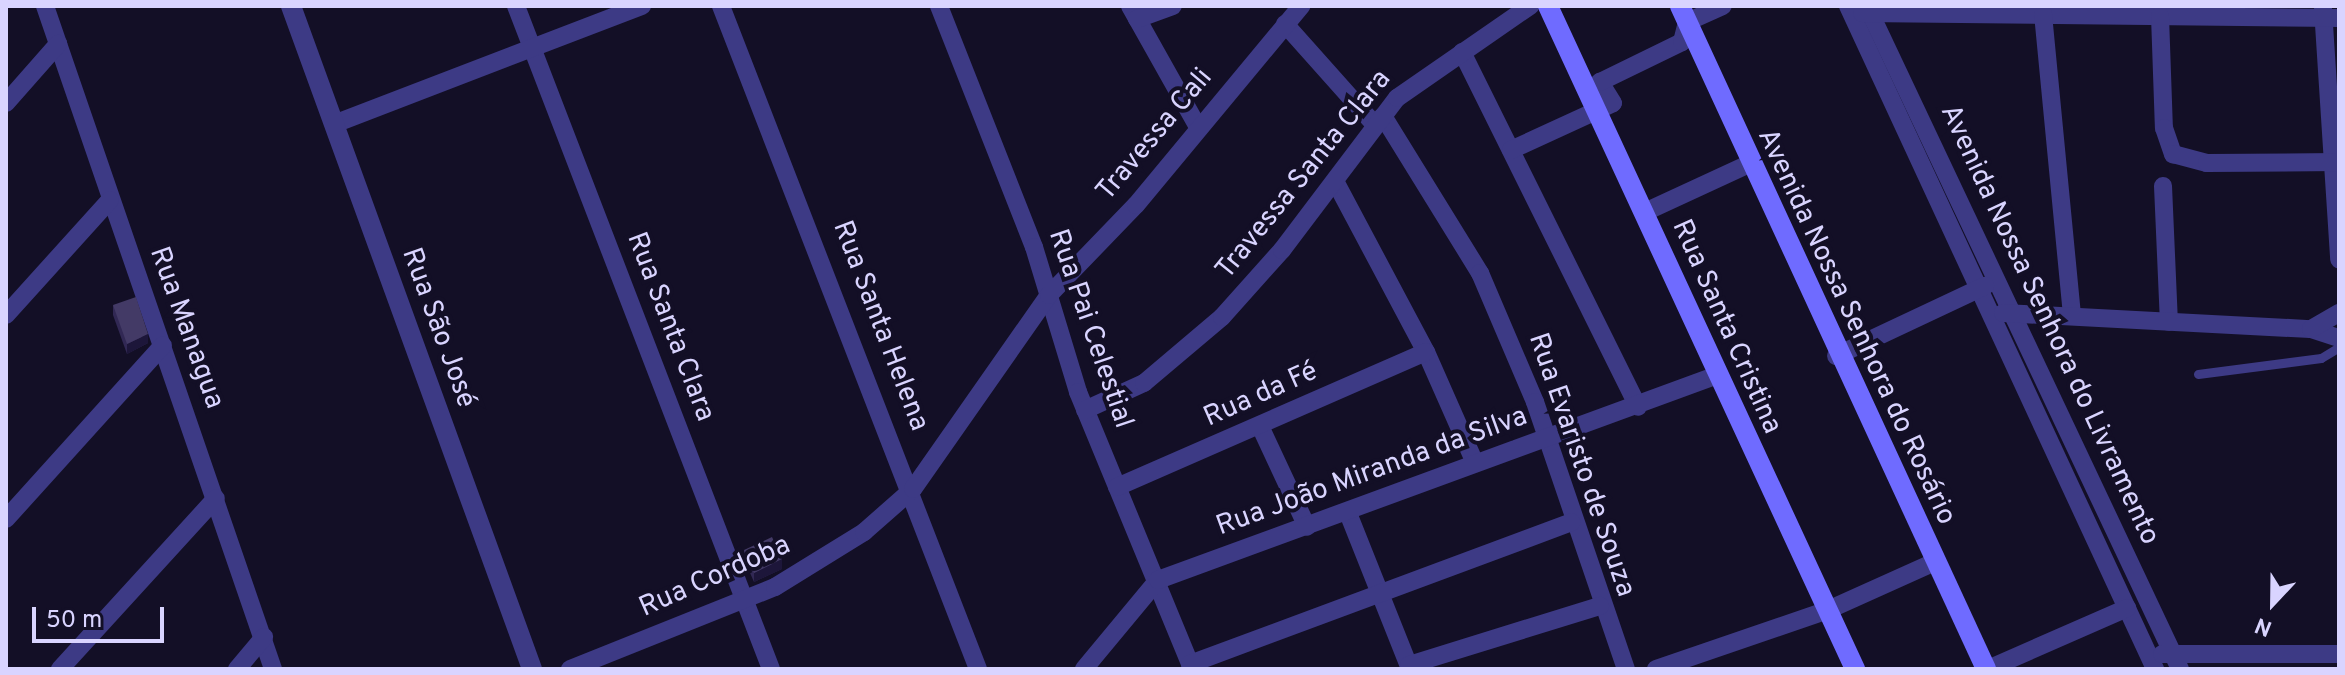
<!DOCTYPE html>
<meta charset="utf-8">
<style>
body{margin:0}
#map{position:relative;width:2345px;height:675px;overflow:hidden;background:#130f26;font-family:Overpass,sans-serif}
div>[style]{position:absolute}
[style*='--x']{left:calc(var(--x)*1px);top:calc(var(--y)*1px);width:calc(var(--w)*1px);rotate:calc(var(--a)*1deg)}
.service>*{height:9px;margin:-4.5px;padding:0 4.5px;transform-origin:4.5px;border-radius:4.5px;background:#3d3a85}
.minor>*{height:18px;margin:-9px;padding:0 9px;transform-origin:9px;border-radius:9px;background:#3d3a85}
.tertiary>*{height:20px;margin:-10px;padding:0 10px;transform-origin:10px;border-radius:10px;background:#3d3a85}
.secondary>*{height:20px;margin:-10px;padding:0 10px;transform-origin:10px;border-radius:10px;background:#6f6bff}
.wall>*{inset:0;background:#312854}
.shaded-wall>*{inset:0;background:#1d163a}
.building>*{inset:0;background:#433a66}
span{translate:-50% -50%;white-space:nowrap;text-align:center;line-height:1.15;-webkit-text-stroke:8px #130f26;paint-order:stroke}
.street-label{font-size:28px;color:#d9d4ff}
.frame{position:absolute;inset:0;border:8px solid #d9d4ff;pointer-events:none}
.north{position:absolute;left:2233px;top:563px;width:80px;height:80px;-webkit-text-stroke:6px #130f26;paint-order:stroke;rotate:202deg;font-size:22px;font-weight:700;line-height:32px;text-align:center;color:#d9d4ff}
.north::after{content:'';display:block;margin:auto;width:28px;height:36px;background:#d9d4ff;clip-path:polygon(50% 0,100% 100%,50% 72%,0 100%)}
.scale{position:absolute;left:32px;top:607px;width:132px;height:36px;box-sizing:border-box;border:4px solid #d9d4ff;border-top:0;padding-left:10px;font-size:24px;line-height:28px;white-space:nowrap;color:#d9d4ff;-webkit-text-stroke:6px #130f26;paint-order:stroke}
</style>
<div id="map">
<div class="service">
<div style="--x:2198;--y:374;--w:124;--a:-7.4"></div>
<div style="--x:2321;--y:358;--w:21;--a:-31"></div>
</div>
<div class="minor">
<div style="--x:45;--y:6;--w:701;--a:71.02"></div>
<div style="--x:516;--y:6;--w:710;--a:68.96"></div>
<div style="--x:721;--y:6;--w:711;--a:68.81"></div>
<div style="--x:939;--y:6;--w:259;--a:68.5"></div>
<div style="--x:1034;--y:247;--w:152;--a:73.1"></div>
<div style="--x:1078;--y:392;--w:300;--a:67.6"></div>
<div style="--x:1130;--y:6;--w:139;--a:60.7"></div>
<div style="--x:1848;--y:6;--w:731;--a:65.15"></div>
<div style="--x:1867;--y:6;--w:733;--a:64.73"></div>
<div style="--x:2323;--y:9;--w:251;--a:86.3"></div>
<div style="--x:1862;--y:13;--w:477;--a:0.6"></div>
<div style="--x:2043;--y:14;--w:302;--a:84.5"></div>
<div style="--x:2160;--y:16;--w:112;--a:88"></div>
<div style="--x:2164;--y:128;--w:28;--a:71"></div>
<div style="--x:2173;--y:154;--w:35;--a:15"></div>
<div style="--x:2207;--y:163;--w:132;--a:-0.4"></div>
<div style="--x:1137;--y:19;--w:38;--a:-20"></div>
<div style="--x:1285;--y:24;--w:135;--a:48.3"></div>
<div style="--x:1462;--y:52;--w:396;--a:63.6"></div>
<div style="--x:6;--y:103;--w:79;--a:-48.6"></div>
<div style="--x:1383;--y:116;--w:185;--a:58.3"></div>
<div style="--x:1480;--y:273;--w:140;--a:66.9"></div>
<div style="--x:1535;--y:402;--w:282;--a:71.2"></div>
<div style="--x:334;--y:124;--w:330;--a:-21"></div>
<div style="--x:1511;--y:150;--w:112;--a:-24.7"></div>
<div style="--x:1613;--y:103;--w:25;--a:-122"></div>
<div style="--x:1600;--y:82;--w:91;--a:-26"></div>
<div style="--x:1682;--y:42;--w:21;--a:-76"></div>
<div style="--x:1687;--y:22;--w:39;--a:-24"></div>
<div style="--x:1335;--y:181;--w:194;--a:62"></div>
<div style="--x:1426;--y:352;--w:121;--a:66.2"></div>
<div style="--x:2163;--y:186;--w:136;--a:87.5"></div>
<div style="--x:1645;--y:212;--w:115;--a:-24.8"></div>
<div style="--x:2003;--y:313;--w:308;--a:3"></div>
<div style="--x:2311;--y:329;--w:29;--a:18"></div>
<div style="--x:6;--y:315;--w:155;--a:-47.9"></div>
<div style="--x:2311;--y:329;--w:32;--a:-30"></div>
<div style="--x:1836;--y:356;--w:165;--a:-25.2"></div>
<div style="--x:1085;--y:410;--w:65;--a:-24.6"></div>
<div style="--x:1144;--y:383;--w:102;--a:-40.2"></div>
<div style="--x:1222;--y:317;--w:90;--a:-48.2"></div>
<div style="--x:1282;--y:250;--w:191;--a:-52.9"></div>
<div style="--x:1397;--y:98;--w:162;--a:-34.7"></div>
<div style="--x:1260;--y:426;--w:111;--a:65"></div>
<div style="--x:1117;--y:487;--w:337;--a:-23.6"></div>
<div style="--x:1348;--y:513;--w:168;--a:68.3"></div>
<div style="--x:6;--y:519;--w:234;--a:-47.9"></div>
<div style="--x:2162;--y:654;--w:177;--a:0"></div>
<div style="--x:1190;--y:664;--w:407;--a:-20.4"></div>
<div style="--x:1409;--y:665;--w:200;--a:-17.2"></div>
<div style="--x:60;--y:669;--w:231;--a:-47.6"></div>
<div style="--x:237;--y:669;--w:42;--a:-49.8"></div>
<div style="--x:570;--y:669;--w:221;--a:-21.8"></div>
<div style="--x:775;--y:587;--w:105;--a:-31.7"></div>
<div style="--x:864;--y:532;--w:65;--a:-41.3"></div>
<div style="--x:913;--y:489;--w:237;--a:-55"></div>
<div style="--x:1049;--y:295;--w:125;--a:-46"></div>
<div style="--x:1136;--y:205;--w:259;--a:-50.3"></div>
<div style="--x:1084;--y:669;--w:116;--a:-50.3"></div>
<div style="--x:1158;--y:580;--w:593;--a:-20.12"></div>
<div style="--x:1656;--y:669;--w:182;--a:-18.9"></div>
<div style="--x:1828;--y:610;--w:117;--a:-24.2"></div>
<div style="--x:1988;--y:669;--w:152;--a:-23.7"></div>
</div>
<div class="tertiary">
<div style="--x:291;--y:6;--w:705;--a:70.02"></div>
</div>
<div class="secondary">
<div style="--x:1548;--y:6;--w:731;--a:65.15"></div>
<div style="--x:1680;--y:6;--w:730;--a:65.22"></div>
</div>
<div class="wall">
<div style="clip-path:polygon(113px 305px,148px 343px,127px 354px,113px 315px)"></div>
<div style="clip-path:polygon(744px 550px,782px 569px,754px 582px,744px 559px)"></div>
</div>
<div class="shaded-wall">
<div style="clip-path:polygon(148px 334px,148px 343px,127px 354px,127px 344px)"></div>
<div style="clip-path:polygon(782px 559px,782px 569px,754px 582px,754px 573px)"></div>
</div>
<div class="building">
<div style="clip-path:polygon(136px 297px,148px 334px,127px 344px,113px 305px)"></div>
<div style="clip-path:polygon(772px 537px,782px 559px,754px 573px,744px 550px)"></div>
</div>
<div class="street-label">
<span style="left:1155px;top:135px;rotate:-50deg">Travessa Cali</span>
<span style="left:1304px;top:175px;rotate:-51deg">Travessa Santa Clara</span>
<span style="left:2049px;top:325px;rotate:65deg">Avenida Nossa Senhora do Livramento</span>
<span style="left:880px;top:326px;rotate:69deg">Rua Santa Helena</span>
<span style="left:670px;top:327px;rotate:69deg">Rua Santa Clara</span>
<span style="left:1726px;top:327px;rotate:66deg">Rua Santa Cristina</span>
<span style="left:1856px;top:327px;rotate:65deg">Avenida Nossa Senhora do Rosário</span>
<span style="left:186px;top:328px;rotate:70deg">Rua Managua</span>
<span style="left:438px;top:328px;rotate:70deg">Rua São José</span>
<span style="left:1090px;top:329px;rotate:71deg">Rua Pai Celestial</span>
<span style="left:1261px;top:395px;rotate:-24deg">Rua da Fé</span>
<span style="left:1581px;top:465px;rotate:71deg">Rua Evaristo de Souza</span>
<span style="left:1372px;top:472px;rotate:-20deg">Rua João Miranda da Silva</span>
<span style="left:715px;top:577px;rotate:-24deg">Rua Cordoba</span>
</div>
<div class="frame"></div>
<div class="north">N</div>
<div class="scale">50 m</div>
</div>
